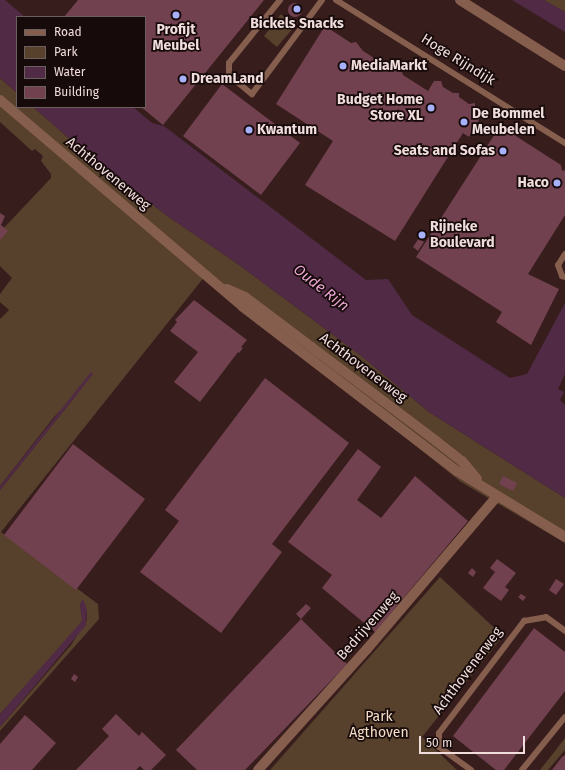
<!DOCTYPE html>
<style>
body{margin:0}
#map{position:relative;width:565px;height:770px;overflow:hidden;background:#371d1c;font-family:"Fira Sans",sans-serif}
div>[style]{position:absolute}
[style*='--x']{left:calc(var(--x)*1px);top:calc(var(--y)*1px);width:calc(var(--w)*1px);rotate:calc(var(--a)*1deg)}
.green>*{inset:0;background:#57402c}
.water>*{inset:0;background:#512a45}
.building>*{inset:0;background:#724150}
.round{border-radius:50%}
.service>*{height:6px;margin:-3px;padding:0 3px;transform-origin:3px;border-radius:3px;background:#865e4e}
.minor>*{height:10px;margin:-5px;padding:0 5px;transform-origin:5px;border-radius:5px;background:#865e4e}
.tertiary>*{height:10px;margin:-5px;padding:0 5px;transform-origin:5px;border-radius:5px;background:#865e4e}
.dots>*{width:11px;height:11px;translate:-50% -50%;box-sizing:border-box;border:2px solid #160b0a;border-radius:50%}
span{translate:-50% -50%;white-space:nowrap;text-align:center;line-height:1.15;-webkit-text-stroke:3.5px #160b0a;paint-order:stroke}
.poi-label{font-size:14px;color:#f0dddc;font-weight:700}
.left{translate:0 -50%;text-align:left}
.right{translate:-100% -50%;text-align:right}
.street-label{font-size:14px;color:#f0dddc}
.park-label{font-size:14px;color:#f7dec8}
.water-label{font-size:15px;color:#eaa5d2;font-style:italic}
.legend{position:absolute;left:16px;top:16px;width:130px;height:92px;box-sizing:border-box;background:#160b0a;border:1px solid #6d5f5e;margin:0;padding:5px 7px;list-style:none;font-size:12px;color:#f0dddc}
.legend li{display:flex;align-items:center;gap:8px;height:20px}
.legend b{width:20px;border:1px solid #6d5f5e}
.scale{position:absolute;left:419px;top:736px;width:106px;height:18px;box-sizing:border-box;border:2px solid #f0dddc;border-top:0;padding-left:5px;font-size:12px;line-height:14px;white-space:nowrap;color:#f0dddc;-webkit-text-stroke:3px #160b0a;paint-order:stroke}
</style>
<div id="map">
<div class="green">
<div style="clip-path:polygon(544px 0,565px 0,565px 12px,547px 2px)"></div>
<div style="clip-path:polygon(281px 14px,295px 26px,277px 47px,264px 36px)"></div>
<div style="clip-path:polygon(0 78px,17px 93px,17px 107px,33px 107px,87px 154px,166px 215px,235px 262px,359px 354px,429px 412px,565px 498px,565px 543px,461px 482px,205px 276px,1px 532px,98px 604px,99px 619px,0 731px,0 727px,71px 645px,87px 620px,87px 610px,80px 604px,83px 619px,77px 629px,0 714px,0 490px,78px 393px,54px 417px,0 486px,0 319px,9px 310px,0 302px,0 294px,12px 278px,0 266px,0 232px,51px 178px,51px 174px,41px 161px,43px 156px,35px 149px,32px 151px,0 122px)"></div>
<div style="clip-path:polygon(440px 577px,503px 636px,422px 737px,457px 770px,270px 770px)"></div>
<div style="clip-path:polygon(565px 738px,565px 750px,548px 770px,540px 770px)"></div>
</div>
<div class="water">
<div style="clip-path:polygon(0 0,5px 0,25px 17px,17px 17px,17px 93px,0 78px)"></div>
<div style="clip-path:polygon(512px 0,544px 0,565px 12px,565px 32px)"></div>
<div style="clip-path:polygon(33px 107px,133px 107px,152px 123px,164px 126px,366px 280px,388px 279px,412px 315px,510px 378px,527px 374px,565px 303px,565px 374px,558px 389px,564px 392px,560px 400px,565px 405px,565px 498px,429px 412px,359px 354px,235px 262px,166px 215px,87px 154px)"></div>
<div style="clip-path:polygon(91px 372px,93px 374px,78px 393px,0 490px,0 486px)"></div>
<div style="clip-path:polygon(83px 599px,87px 610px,86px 625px,0 727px,0 714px,82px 621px,80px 604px)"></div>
</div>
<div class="building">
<div style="clip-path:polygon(78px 0,264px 0,163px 125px,141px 107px,145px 107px,145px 17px,64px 17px)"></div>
<div class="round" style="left:288px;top:3px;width:14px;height:14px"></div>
<div style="clip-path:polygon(325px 26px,351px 43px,356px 42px,363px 51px,390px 68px,402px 72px,403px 75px,428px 91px,434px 81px,441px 81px,443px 87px,453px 93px,459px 93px,459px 97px,469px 104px,475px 103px,475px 108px,483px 113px,469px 137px,463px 133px,395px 241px,305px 185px,333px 141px,276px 104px)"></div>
<div style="clip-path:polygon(222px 84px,300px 143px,261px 195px,183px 136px)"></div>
<div style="clip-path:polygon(500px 126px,561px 165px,562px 171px,565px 170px,565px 215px,528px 274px,559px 289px,531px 345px,496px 322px,502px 312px,416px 257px)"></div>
<div style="clip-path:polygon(0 213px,5px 216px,1px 225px,8px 231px,0 240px)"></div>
<div style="clip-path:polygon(419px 238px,424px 242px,418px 251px,413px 247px)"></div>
<div style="clip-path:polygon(194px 300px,247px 340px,241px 347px,243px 348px,239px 353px,238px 352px,200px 402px,174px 382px,198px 352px,170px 331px,177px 322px,175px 320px)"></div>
<div style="clip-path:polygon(265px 378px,349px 443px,272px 544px,282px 552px,221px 633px,140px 572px,179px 521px,165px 510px)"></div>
<div style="clip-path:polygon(73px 444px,145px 499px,76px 590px,4px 535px)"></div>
<div style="clip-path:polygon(358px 449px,381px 467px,357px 500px,381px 518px,415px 476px,468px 521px,375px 632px,322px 588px,332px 575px,288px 542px)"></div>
<div style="clip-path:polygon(503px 476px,517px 483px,513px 491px,499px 484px)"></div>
<div style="clip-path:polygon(497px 559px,516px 573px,505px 587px,509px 590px,501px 601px,483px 588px,495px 572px,490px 568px)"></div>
<div style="clip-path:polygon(472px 568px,476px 572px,473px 577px,468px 573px)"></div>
<div style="clip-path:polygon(556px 579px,564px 584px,556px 595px,549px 590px)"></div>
<div style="clip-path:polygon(521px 594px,526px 597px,523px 601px,518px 597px)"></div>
<div style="clip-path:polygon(306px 604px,311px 608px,301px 619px,296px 614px)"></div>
<div style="clip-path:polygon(301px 619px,347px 664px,245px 770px,197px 770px,176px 750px)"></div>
<div style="clip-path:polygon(534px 628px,565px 652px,565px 691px,504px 770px,496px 770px,453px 736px)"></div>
<div style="clip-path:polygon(74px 674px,78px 677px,75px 682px,71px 679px)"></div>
<div style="clip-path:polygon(116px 714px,139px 736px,142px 732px,166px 755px,151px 770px,144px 770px,140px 766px,136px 770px,76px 770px,109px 736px,102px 729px)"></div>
<div style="clip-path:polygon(25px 715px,56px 743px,32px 770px,0 770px,0 744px)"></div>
<div style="clip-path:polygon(565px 755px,565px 770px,552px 770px,562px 757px)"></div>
</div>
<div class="service">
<div style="--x:280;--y:0;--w:81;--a:129"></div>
<div style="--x:229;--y:63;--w:12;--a:90"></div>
<div style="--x:229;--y:75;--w:30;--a:40"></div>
<div style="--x:252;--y:94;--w:117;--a:-53.3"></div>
<div style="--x:336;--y:0;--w:270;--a:32"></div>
<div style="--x:565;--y:254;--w:13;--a:122"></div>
<div style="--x:558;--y:265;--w:12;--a:70"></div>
<div style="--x:562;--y:276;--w:3;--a:18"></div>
<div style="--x:471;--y:770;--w:39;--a:-144"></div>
<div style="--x:439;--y:747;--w:14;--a:-90"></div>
<div style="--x:439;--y:733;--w:141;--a:-52.8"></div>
<div style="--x:524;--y:621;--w:22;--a:-10"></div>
<div style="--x:546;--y:617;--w:24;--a:36"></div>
<div style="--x:522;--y:770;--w:68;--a:-50.9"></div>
</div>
<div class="minor">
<div style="--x:258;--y:770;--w:163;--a:-48"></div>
<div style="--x:367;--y:649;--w:201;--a:-49.6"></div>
</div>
<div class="tertiary">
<div style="--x:460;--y:0;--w:124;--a:32.2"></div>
<div style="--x:0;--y:100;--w:319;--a:40.4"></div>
<div style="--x:243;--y:307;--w:270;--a:37.5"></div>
<div style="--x:457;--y:471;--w:127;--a:31.4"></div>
<div style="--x:227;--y:289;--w:20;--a:24"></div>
<div style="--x:245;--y:297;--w:239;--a:37"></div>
<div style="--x:436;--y:441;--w:33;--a:38"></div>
<div style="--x:462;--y:461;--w:23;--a:50"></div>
</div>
<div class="dots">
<div style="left:297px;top:9px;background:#a7b1fc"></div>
<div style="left:176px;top:15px;background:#a7b1fc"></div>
<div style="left:343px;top:66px;background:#a7b1fc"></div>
<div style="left:183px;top:79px;background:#a7b1fc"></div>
<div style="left:431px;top:108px;background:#a7b1fc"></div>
<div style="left:464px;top:122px;background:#a7b1fc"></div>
<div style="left:249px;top:130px;background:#a7b1fc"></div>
<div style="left:503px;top:151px;background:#a7b1fc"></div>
<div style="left:557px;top:183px;background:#a7b1fc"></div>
<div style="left:422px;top:235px;background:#a7b1fc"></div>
</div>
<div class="poi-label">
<span style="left:297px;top:24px">Bickels Snacks</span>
<span style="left:176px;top:38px">Profijt<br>Meubel</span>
<span class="left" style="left:351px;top:66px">MediaMarkt</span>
<span class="left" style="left:191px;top:79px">DreamLand</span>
<span class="right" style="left:423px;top:108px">Budget Home<br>Store XL</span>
<span class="left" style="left:472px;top:122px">De Bommel<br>Meubelen</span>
<span class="left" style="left:257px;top:130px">Kwantum</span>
<span class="right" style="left:495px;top:151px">Seats and Sofas</span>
<span class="right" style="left:549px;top:183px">Haco</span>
<span class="left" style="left:430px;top:235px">Rijneke<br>Boulevard</span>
</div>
<div class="street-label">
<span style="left:458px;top:60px;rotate:32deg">Hoge Rijndijk</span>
<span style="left:108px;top:174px;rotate:40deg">Achthovenerweg</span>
<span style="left:363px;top:368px;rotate:37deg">Achthovenerweg</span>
<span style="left:368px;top:626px;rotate:-49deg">Bedrijvenweg</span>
<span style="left:468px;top:671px;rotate:-53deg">Achthovenerweg</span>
</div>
<div class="park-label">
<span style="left:379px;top:725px">Park<br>Agthoven</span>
</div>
<div class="water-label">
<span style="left:321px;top:288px;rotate:38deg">Oude Rijn</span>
</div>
<ul class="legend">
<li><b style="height:5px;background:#865e4e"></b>Road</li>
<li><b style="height:11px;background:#57402c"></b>Park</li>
<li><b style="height:11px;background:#512a45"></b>Water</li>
<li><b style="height:11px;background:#724150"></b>Building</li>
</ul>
<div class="scale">50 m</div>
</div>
